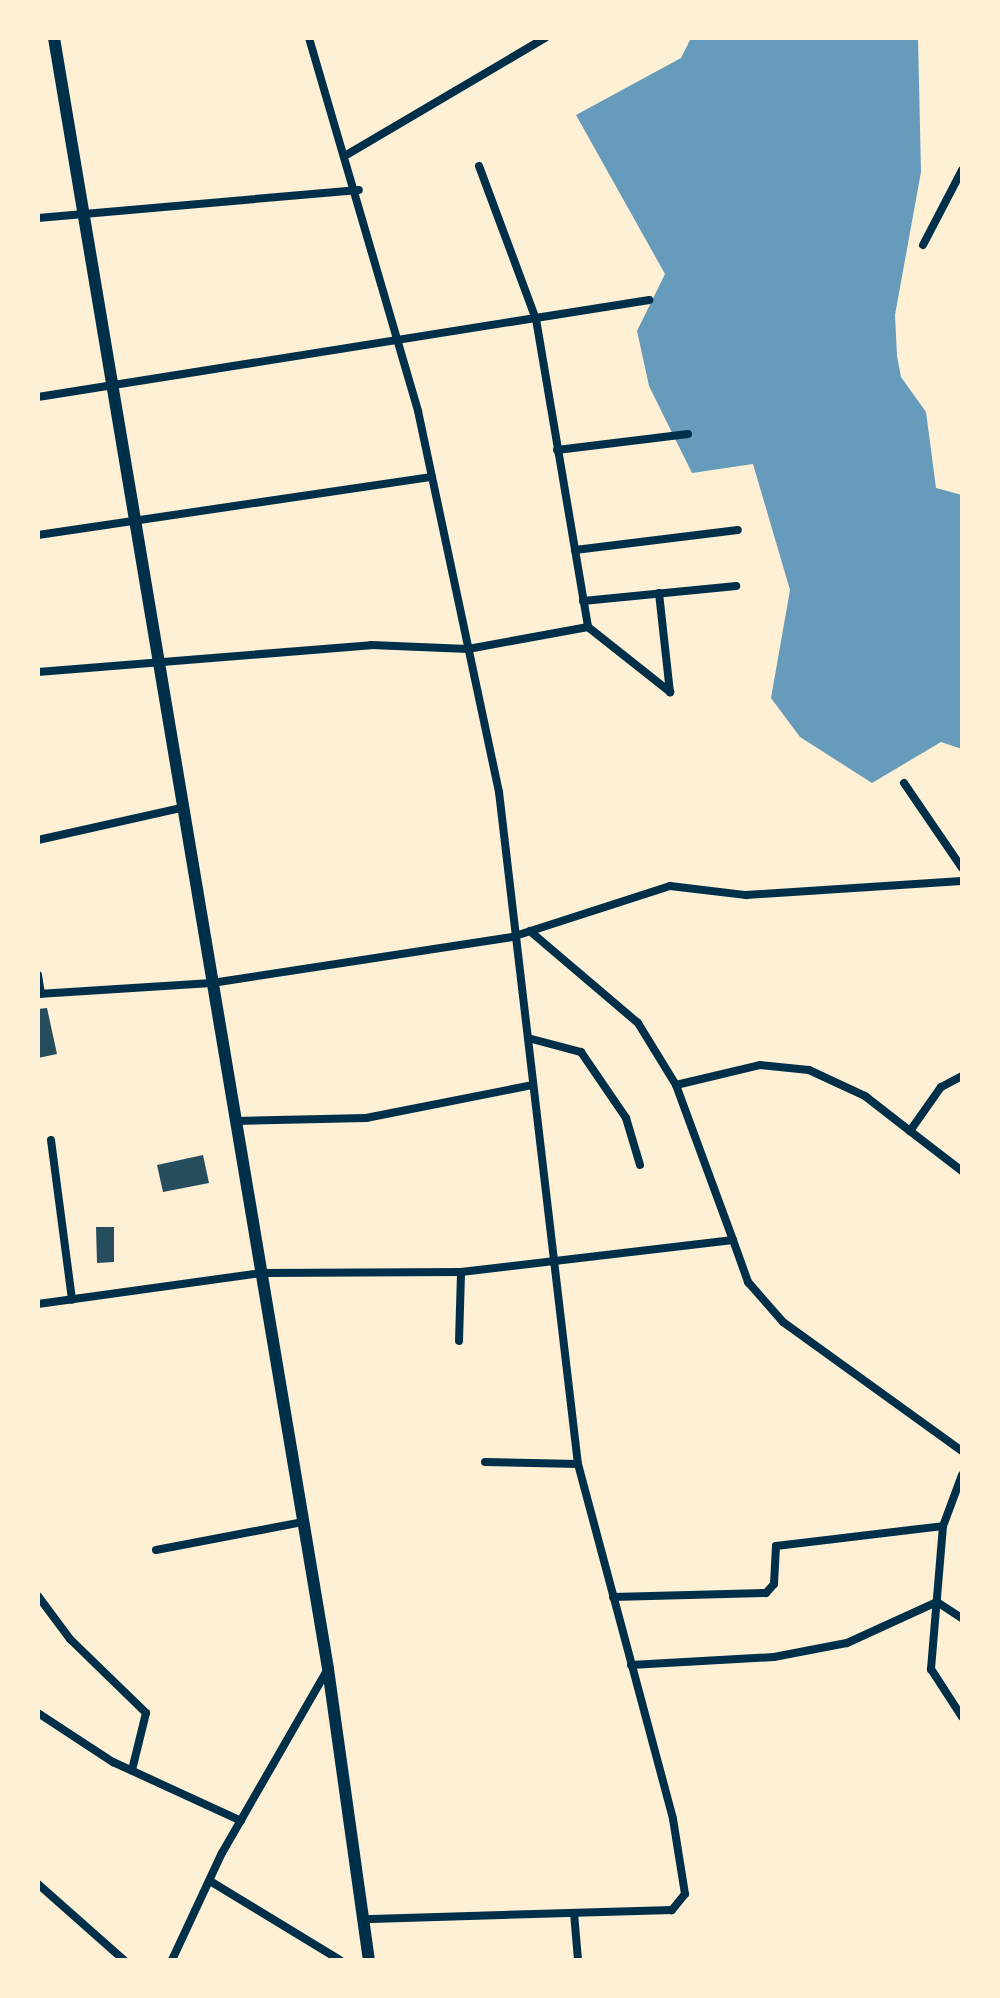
<!DOCTYPE html>
<style>
body{margin:0}
#map{position:relative;width:1000px;height:1998px;overflow:hidden;background:#fdf0d5;font-family:"Source Sans 3",sans-serif}
div>[style]{position:absolute}
[style*='--x']{left:calc(var(--x)*1px);top:calc(var(--y)*1px);width:calc(var(--w)*1px);rotate:calc(var(--a)*1deg)}
.water>*{inset:0;background:#669bbc}
.building>*{inset:0;background:#264d5e}
.minor>*{height:8px;margin:-4px;padding:0 4px;transform-origin:4px;border-radius:4px;background:#003049}
.primary>*{height:12px;margin:-6px;padding:0 6px;transform-origin:6px;border-radius:6px;background:#003049}
span{translate:-50% -50%;white-space:nowrap;text-align:center;line-height:1.15;-webkit-text-stroke:8px #fdf0d5;paint-order:stroke}
.frame{position:absolute;inset:0;border:40px solid #fdf0d5;pointer-events:none}
</style>
<div id="map">
<div class="water">
<div style="clip-path:polygon(691px 38px,918px 38px,921px 172px,895px 315px,897px 356px,901px 377px,926px 412px,936px 488px,962px 495px,962px 749px,941px 742px,872px 783px,800px 737px,771px 698px,790px 590px,753px 464px,692px 473px,649px 386px,637px 331px,665px 274px,576px 115px,681px 58px)"></div>
</div>
<div class="building">
<div style="clip-path:polygon(47px 1008px,57px 1054px,38px 1058px,38px 1009px)"></div>
<div style="clip-path:polygon(203px 1155px,209px 1183px,163px 1192px,157px 1165px)"></div>
<div style="clip-path:polygon(96px 1227px,114px 1227px,114px 1262px,97px 1263px)"></div>
</div>
<div class="minor">
<div style="--x:309;--y:38;--w:389;--a:73.7"></div>
<div style="--x:418;--y:411;--w:390;--a:78"></div>
<div style="--x:499;--y:792;--w:677;--a:83.3"></div>
<div style="--x:578;--y:1464;--w:367;--a:75"></div>
<div style="--x:673;--y:1819;--w:76;--a:80.9"></div>
<div style="--x:685;--y:1894;--w:21;--a:129"></div>
<div style="--x:672;--y:1910;--w:309;--a:178.3"></div>
<div style="--x:348;--y:154;--w:229;--a:-30.5"></div>
<div style="--x:479;--y:166;--w:163;--a:69.6"></div>
<div style="--x:536;--y:319;--w:312;--a:80.4"></div>
<div style="--x:588;--y:627;--w:105;--a:38.4"></div>
<div style="--x:38;--y:218;--w:322;--a:-5"></div>
<div style="--x:923;--y:245;--w:85;--a:-62.5"></div>
<div style="--x:38;--y:397;--w:619;--a:-9.02"></div>
<div style="--x:557;--y:450;--w:132;--a:-7"></div>
<div style="--x:38;--y:535;--w:398;--a:-8.4"></div>
<div style="--x:575;--y:550;--w:164;--a:-7"></div>
<div style="--x:659;--y:593;--w:100;--a:83.7"></div>
<div style="--x:583;--y:601;--w:154;--a:-5.6"></div>
<div style="--x:38;--y:672;--w:334;--a:-4.6"></div>
<div style="--x:371;--y:645;--w:97;--a:2.4"></div>
<div style="--x:468;--y:649;--w:122;--a:-10.4"></div>
<div style="--x:904;--y:783;--w:103;--a:55.7"></div>
<div style="--x:38;--y:840;--w:147;--a:-12.6"></div>
<div style="--x:38;--y:975;--w:19;--a:81"></div>
<div style="--x:38;--y:994;--w:174;--a:-3.6"></div>
<div style="--x:212;--y:983;--w:304;--a:-8.7"></div>
<div style="--x:512;--y:937;--w:166;--a:-17.9"></div>
<div style="--x:670;--y:886;--w:77;--a:6.8"></div>
<div style="--x:746;--y:895;--w:216;--a:-3.7"></div>
<div style="--x:528;--y:1038;--w:55;--a:14.8"></div>
<div style="--x:581;--y:1052;--w:80;--a:55.7"></div>
<div style="--x:626;--y:1118;--w:49;--a:73.4"></div>
<div style="--x:962;--y:1076;--w:24;--a:152"></div>
<div style="--x:941;--y:1087;--w:54;--a:125.2"></div>
<div style="--x:910;--y:1131;--w:66;--a:37.6"></div>
<div style="--x:676;--y:1085;--w:86;--a:-13.4"></div>
<div style="--x:760;--y:1065;--w:49;--a:5.8"></div>
<div style="--x:809;--y:1070;--w:62;--a:24.9"></div>
<div style="--x:865;--y:1096;--w:57;--a:37.9"></div>
<div style="--x:237;--y:1121;--w:129;--a:-1.3"></div>
<div style="--x:366;--y:1118;--w:169;--a:-11.2"></div>
<div style="--x:51;--y:1140;--w:161;--a:82.5"></div>
<div style="--x:733;--y:1240;--w:45;--a:70.3"></div>
<div style="--x:748;--y:1282;--w:53;--a:48.8"></div>
<div style="--x:783;--y:1322;--w:221;--a:35.8"></div>
<div style="--x:38;--y:1304;--w:226;--a:-7.9"></div>
<div style="--x:262;--y:1273;--w:199;--a:-0.3"></div>
<div style="--x:461;--y:1272;--w:274;--a:-6.7"></div>
<div style="--x:733;--y:1240;--w:165;--a:-110.2"></div>
<div style="--x:676;--y:1085;--w:73;--a:-121.5"></div>
<div style="--x:638;--y:1023;--w:142;--a:-139.6"></div>
<div style="--x:459;--y:1341;--w:69;--a:-88.3"></div>
<div style="--x:485;--y:1462;--w:93;--a:1.2"></div>
<div style="--x:962;--y:1475;--w:54;--a:110.4"></div>
<div style="--x:943;--y:1526;--w:144;--a:94.8"></div>
<div style="--x:931;--y:1669;--w:57;--a:57.1"></div>
<div style="--x:156;--y:1550;--w:150;--a:-10.8"></div>
<div style="--x:38;--y:1596;--w:54;--a:53.3"></div>
<div style="--x:70;--y:1639;--w:106;--a:44.2"></div>
<div style="--x:146;--y:1713;--w:59;--a:103.8"></div>
<div style="--x:613;--y:1597;--w:153;--a:-1.5"></div>
<div style="--x:766;--y:1593;--w:12;--a:-48"></div>
<div style="--x:774;--y:1584;--w:38;--a:-87"></div>
<div style="--x:776;--y:1546;--w:168;--a:-6.8"></div>
<div style="--x:631;--y:1665;--w:143;--a:-3.2"></div>
<div style="--x:774;--y:1657;--w:74;--a:-10.9"></div>
<div style="--x:847;--y:1643;--w:99;--a:-24.5"></div>
<div style="--x:937;--y:1602;--w:30;--a:33"></div>
<div style="--x:38;--y:1713;--w:90;--a:33.2"></div>
<div style="--x:113;--y:1762;--w:141;--a:24.7"></div>
<div style="--x:210;--y:1881;--w:152;--a:31.3"></div>
<div style="--x:38;--y:1884;--w:115;--a:41.5"></div>
<div style="--x:574;--y:1913;--w:47;--a:85.1"></div>
<div style="--x:172;--y:1960;--w:118;--a:-65"></div>
<div style="--x:222;--y:1853;--w:212;--a:-60.1"></div>
</div>
<div class="primary">
<div style="--x:54;--y:38;--w:1654;--a:80.46"></div>
<div style="--x:328;--y:1669;--w:294;--a:82"></div>
</div>
<div class="frame"></div>
</div>
